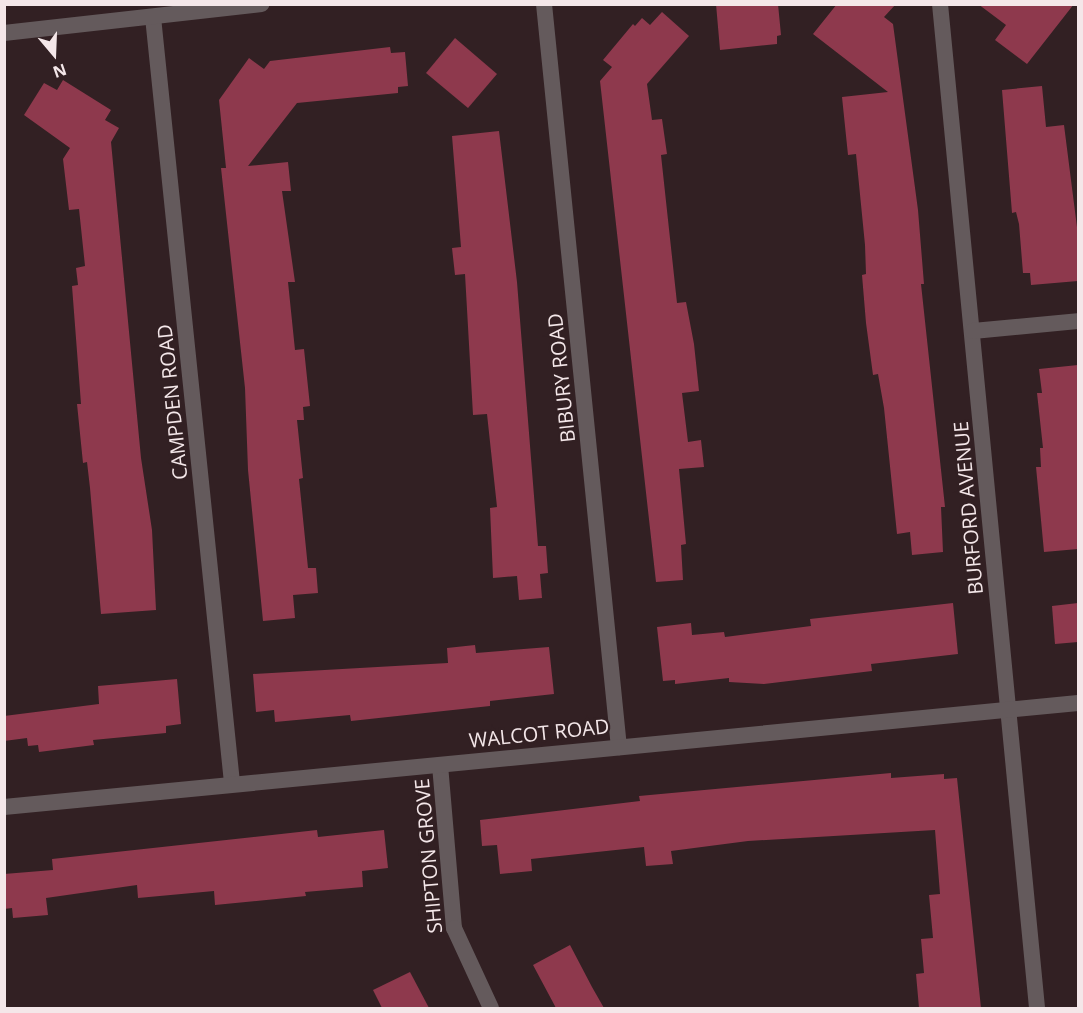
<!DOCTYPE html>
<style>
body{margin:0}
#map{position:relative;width:1083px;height:1013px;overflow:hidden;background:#322023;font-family:"Open Sans",sans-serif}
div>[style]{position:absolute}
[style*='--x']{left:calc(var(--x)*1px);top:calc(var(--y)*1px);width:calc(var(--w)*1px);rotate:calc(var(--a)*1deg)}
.building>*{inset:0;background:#8e394d}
.minor>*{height:16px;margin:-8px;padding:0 8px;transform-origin:8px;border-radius:8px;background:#645a5c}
span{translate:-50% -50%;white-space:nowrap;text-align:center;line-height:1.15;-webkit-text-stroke:4.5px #322023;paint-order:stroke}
.street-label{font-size:20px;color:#f4e7e9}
.frame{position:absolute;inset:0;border:6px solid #f4e7e9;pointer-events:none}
.north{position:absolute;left:24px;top:24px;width:60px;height:60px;-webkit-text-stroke:4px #322023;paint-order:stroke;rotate:161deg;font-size:16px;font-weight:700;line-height:24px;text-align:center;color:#f4e7e9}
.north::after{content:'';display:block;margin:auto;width:21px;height:27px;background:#f4e7e9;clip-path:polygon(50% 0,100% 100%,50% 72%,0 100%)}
</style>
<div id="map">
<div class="building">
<div style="clip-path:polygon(716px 4px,778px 4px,781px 35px,777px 36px,777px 44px,720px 50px)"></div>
<div style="clip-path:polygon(837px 4px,896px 4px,884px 17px,893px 24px,918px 210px,924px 284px,921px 284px,945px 507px,941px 507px,943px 552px,912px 555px,910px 532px,897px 534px,884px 408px,878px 374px,873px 375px,866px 323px,862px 275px,866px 274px,865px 245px,856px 154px,848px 155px,842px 97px,888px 92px,813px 34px)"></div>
<div style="clip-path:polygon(978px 4px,1074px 4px,1027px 64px,995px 40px,1006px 25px)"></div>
<div style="clip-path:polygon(662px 12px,689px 36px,647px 84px,652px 120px,662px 119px,667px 154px,661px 155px,677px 303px,686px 302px,694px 344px,699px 391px,682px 393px,688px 442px,701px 440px,704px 467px,679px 469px,686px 544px,681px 545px,683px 580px,656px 582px,600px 81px,612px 67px,603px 60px,633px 24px,635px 26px,642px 18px,650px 25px)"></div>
<div style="clip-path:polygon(455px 38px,497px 74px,468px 108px,426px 73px)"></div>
<div style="clip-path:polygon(390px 47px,391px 53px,405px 52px,408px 86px,398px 87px,398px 93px,297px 103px,248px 166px,288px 162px,291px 191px,282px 191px,295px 282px,288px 282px,295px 350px,304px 349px,310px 406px,303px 407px,304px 420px,297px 420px,303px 478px,299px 479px,308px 568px,316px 568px,318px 593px,293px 595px,295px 618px,263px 621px,248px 470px,245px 388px,221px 168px,226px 168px,219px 100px,249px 58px,264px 69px,270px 61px)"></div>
<div style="clip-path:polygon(63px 80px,111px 110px,105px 120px,119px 128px,111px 142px,141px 458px,152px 530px,156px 610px,101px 614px,90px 488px,87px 462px,83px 463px,77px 404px,81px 404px,72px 286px,78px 285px,76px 268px,85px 266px,79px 209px,69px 210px,63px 159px,70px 148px,24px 115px,44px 83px,57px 90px)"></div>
<div style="clip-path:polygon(1042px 86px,1046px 127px,1064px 125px,1078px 235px,1078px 281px,1031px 285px,1030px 273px,1023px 273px,1019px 224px,1016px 212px,1012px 213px,1002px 90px)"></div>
<div style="clip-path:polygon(499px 131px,517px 282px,538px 546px,546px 546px,548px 573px,540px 574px,542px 598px,519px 600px,517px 576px,493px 578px,490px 508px,497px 507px,487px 414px,473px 415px,465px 274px,455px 275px,452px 248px,461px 247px,452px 136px)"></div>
<div style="clip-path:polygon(1078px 365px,1078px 549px,1044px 552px,1036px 467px,1041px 467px,1040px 448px,1043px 448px,1037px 393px,1042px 393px,1039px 369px)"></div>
<div style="clip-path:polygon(953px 603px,958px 654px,871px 664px,872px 671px,764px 684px,729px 682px,729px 678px,675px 684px,675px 680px,663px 681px,657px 627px,691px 623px,692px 635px,724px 632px,725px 637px,811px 626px,810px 619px)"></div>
<div style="clip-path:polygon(1078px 603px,1078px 642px,1055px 644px,1052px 606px)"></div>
<div style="clip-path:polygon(475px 645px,476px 653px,549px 647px,554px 694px,490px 701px,490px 706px,351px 721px,350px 715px,275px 722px,274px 710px,256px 712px,253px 674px,448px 663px,447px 648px)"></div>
<div style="clip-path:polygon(177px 679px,181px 724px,166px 726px,166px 733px,93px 740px,94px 745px,39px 752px,38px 745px,28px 746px,27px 738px,4px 741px,4px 716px,99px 704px,98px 686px)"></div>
<div style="clip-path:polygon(891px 773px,891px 778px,944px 774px,944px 779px,957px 778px,981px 1008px,919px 1008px,916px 974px,924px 973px,921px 939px,933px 938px,929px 895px,940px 894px,935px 830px,748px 841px,671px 851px,673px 864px,646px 866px,644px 847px,531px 859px,532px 871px,500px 874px,497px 845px,482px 846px,480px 820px,640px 801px,639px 796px)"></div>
<div style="clip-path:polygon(317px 830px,318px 837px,384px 830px,388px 868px,362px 871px,363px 887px,305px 892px,306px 896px,215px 905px,214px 891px,138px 898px,137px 885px,46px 898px,48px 915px,13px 918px,12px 908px,4px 909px,4px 874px,53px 870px,52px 859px)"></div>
<div style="clip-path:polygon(570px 945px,592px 987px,604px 1008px,556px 1008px,533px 965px)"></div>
<div style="clip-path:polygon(410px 972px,429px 1008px,382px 1008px,373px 990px)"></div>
</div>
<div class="minor">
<div style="--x:544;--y:4;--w:747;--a:84.24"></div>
<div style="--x:940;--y:4;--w:1009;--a:84.48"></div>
<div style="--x:153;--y:17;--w:770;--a:84.11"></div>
<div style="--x:4;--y:33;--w:259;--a:-6.4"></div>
<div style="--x:973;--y:331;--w:105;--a:-5.4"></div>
<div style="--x:440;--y:765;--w:164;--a:85.1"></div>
<div style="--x:454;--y:928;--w:88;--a:65.2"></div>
<div style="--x:4;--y:807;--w:1079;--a:-5.53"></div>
</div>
<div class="street-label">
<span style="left:561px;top:378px;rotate:-96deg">BIBURY ROAD</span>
<span style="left:172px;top:402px;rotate:-96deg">CAMPDEN ROAD</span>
<span style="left:968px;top:508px;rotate:-95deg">BURFORD AVENUE</span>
<span style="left:539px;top:733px;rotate:-6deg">WALCOT ROAD</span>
<span style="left:428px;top:856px;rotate:-95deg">SHIPTON GROVE</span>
</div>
<div class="frame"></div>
<div class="north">N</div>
</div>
